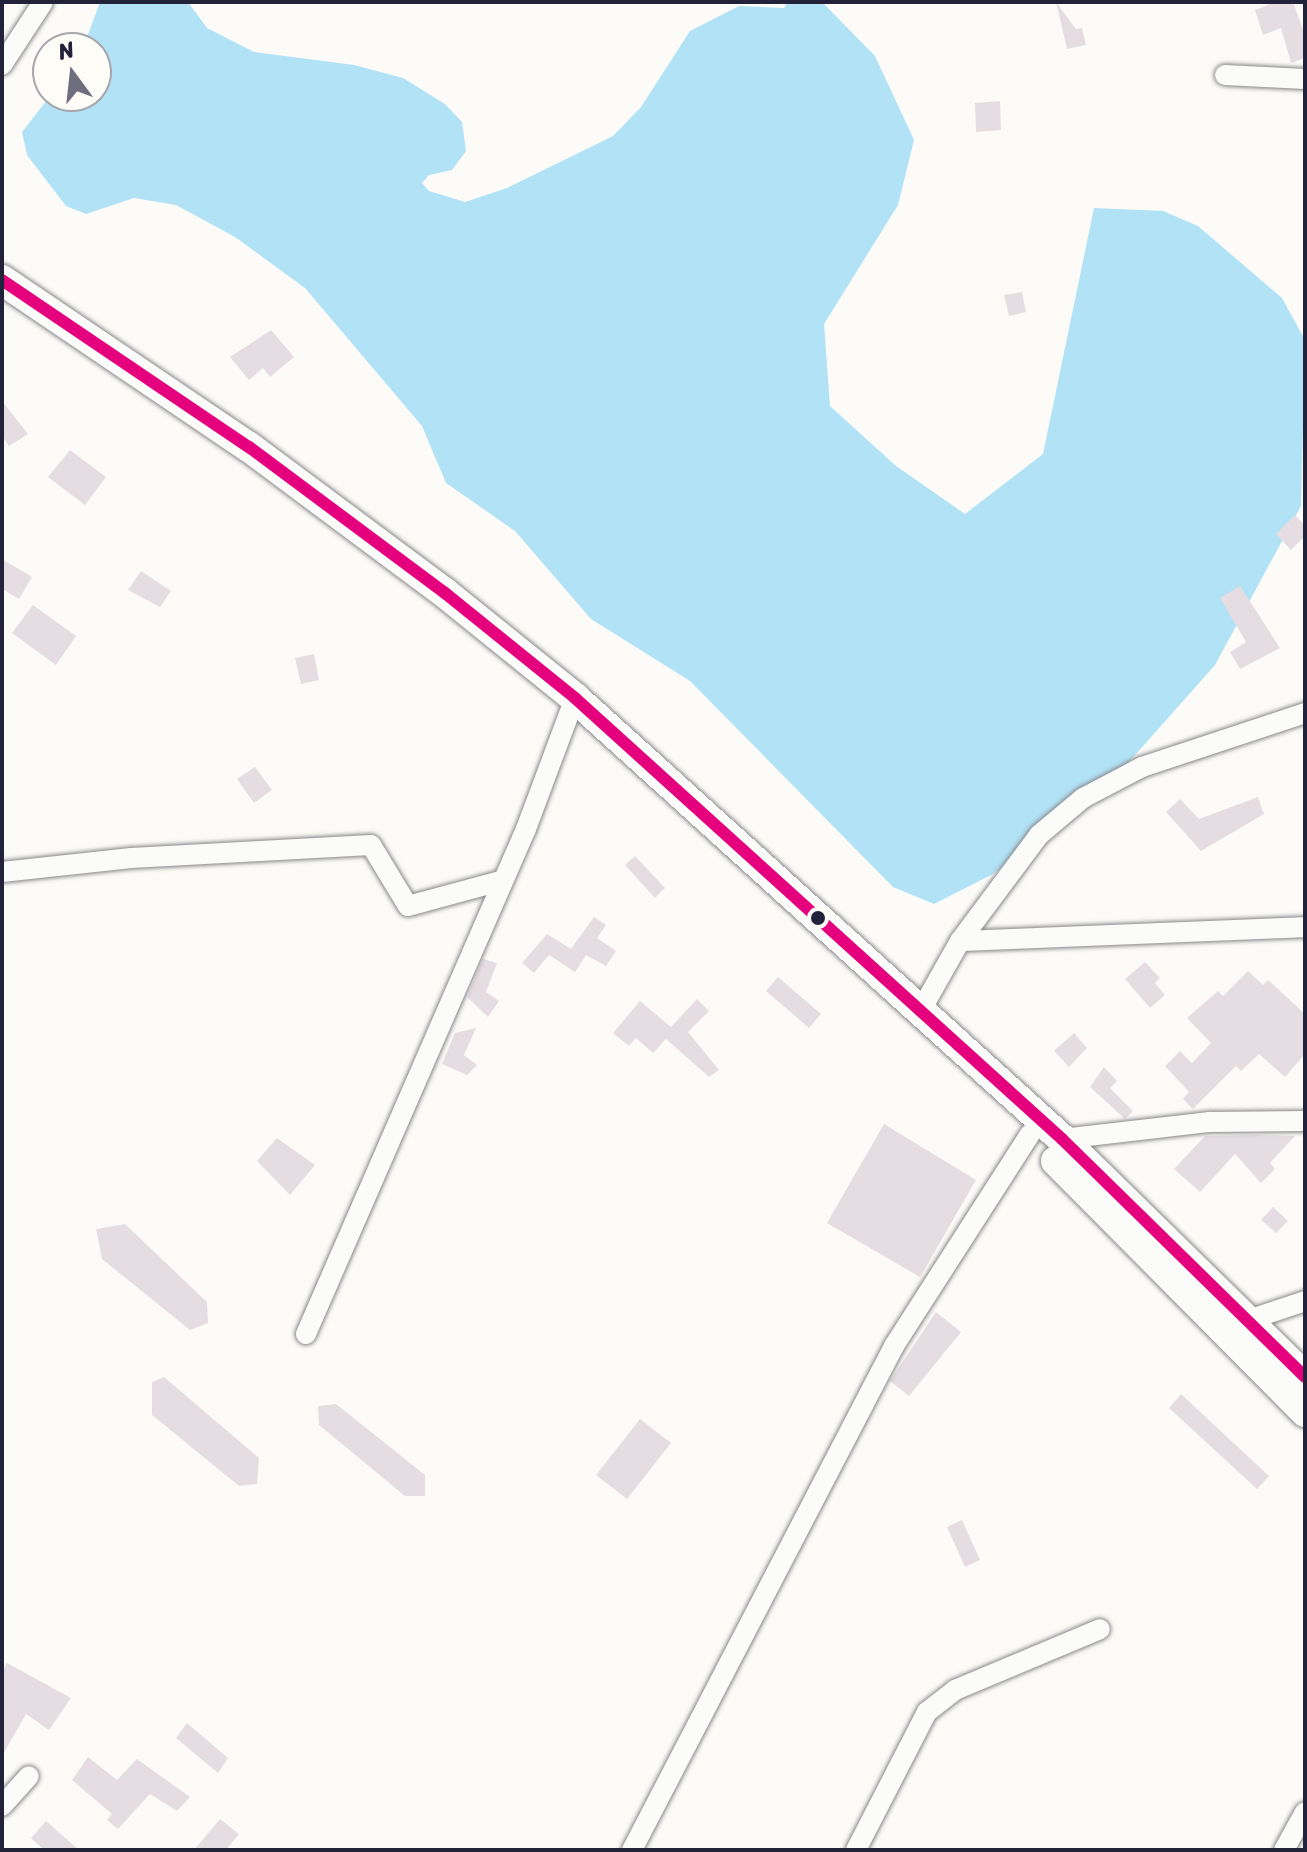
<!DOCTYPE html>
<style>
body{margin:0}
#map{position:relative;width:1307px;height:1852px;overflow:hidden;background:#fcfbf8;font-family:Sriracha,sans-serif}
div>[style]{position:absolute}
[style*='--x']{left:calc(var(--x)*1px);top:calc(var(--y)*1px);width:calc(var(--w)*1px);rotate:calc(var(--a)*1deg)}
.water>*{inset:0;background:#b2e2f6}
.building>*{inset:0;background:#e6dde2}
.roads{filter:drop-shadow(0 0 2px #88888c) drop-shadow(0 0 2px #88888c)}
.minor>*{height:20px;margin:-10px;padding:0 10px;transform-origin:10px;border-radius:10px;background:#fbfbf9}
.highway>*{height:30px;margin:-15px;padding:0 15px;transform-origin:15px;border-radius:15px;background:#fbfbf9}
.bus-1>*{height:12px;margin:-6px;padding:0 6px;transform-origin:6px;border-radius:6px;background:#e5007d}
.dots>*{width:22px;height:22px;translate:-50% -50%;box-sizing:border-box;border:4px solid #fdfcf7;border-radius:50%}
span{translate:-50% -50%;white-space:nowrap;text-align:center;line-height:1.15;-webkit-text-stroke:7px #fdfcf7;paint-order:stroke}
.frame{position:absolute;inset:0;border:4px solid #22223b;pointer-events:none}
.north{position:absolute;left:32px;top:32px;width:80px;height:80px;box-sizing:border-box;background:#fdfcf7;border:2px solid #a5a5ac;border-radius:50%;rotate:345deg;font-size:22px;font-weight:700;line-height:32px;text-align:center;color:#22223b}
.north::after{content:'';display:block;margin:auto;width:28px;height:36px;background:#6e6e7d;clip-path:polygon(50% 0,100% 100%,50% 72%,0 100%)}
</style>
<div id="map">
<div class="water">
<div style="clip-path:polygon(100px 2px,188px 2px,207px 28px,254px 52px,354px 65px,403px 78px,445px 104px,462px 122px,466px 151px,452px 170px,429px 175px,422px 183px,429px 191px,465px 202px,507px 188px,613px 136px,641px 107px,690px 31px,739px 6px,784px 8px,788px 2px,822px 2px,875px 56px,914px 140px,898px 205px,824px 324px,830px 406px,896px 466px,965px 514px,1043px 454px,1094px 208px,1163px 211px,1198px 226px,1282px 298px,1305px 340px,1301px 506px,1215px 665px,1128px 763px,993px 874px,934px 904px,893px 887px,690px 681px,591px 619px,515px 531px,446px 483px,422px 426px,305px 288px,235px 237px,176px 205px,134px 198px,86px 214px,66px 206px,27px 155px,22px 132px,50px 96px,96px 96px,96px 48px,83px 48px)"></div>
</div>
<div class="building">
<div style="clip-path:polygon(1056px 2px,1076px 29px,1082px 28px,1086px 45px,1067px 49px)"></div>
<div style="clip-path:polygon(1275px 2px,1293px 2px,1305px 35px,1305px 58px,1291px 63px,1281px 28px,1263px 35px,1255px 10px)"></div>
<div style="clip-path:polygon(1000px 101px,1001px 130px,976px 132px,975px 103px)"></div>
<div style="clip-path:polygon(1022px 292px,1026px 312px,1009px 316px,1004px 295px)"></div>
<div style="clip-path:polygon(271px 330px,294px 357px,270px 377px,263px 368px,249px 380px,230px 357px)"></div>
<div style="clip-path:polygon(2px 401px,28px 434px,9px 446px,2px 436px)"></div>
<div style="clip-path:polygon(70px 450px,106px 477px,85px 505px,48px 477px)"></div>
<div style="clip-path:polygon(1295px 515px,1305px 526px,1305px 536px,1291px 550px,1276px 534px)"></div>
<div style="clip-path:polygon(2px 559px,32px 577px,19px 599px,2px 589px)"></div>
<div style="clip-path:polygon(141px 571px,171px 591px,160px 607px,128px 590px)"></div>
<div style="clip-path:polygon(1240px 586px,1280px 648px,1240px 669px,1230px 652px,1246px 642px,1220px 598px)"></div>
<div style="clip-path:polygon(33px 605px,76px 636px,56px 665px,12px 633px)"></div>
<div style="clip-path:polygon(314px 654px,319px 680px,301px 684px,295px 658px)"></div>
<div style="clip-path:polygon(255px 767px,272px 790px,254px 803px,237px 779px)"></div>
<div style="clip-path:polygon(1258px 797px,1264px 814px,1201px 851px,1166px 812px,1180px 799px,1199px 819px)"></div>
<div style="clip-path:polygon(635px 856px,665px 888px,655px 898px,625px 865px)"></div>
<div style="clip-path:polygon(594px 917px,606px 925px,597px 938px,616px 951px,606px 966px,586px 955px,575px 972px,549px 955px,534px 973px,522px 963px,547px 934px,571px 949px)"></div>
<div style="clip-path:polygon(483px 959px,497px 963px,486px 992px,499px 1001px,488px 1017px,467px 997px)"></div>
<div style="clip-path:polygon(1145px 962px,1160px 978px,1155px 983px,1165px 995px,1150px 1008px,1125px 979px)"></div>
<div style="clip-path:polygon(1248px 971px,1263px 985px,1268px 980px,1305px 1014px,1305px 1054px,1285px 1077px,1259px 1054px,1241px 1071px,1236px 1066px,1193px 1109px,1183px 1099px,1189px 1092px,1165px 1066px,1180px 1051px,1192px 1063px,1211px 1043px,1187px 1018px,1218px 991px,1223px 996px)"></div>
<div style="clip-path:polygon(778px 977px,821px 1014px,809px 1028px,766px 991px)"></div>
<div style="clip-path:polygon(697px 999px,709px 1011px,688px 1032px,719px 1070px,709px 1077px,666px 1039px,653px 1053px,636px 1038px,629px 1046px,613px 1033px,640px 1001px,671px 1027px)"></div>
<div style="clip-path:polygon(476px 1028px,464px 1055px,477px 1065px,467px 1075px,442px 1064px,455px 1033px)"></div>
<div style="clip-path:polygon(1074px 1033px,1087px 1048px,1069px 1067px,1054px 1051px)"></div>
<div style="clip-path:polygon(1104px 1067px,1117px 1081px,1110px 1088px,1133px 1111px,1125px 1119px,1090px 1087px)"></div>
<div style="clip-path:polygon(884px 1124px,976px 1180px,920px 1277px,827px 1223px)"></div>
<div style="clip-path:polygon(1256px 1135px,1295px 1136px,1270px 1163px,1275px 1169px,1261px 1183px,1235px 1154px,1200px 1192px,1174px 1169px,1205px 1136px)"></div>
<div style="clip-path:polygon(277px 1138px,315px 1165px,290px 1195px,257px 1161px)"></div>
<div style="clip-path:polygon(1273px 1207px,1288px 1221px,1276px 1233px,1261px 1220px)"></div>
<div style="clip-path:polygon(125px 1224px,207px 1302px,208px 1323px,190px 1330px,102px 1259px,96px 1229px)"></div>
<div style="clip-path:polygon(936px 1312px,961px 1332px,909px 1396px,890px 1381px)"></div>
<div style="clip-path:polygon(164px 1377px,259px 1458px,257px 1484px,239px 1486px,152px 1415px,152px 1382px)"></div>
<div style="clip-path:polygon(1181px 1394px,1269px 1476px,1257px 1489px,1169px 1408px)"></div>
<div style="clip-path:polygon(336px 1404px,425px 1475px,425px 1496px,405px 1496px,319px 1425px,318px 1406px)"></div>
<div style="clip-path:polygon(640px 1419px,671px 1443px,627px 1499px,596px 1475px)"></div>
<div style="clip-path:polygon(962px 1520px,980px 1560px,965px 1567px,947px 1527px)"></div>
<div style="clip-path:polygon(7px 1663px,71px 1698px,49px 1730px,26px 1714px,2px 1756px,2px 1673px)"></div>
<div style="clip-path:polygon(187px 1723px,228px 1758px,218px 1773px,176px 1738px)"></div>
<div style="clip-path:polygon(88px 1757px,117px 1780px,137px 1759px,190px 1797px,177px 1811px,150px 1794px,118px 1829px,107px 1820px,112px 1814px,72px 1780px)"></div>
<div style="clip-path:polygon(220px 1819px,239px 1834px,226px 1850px,194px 1850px)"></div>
<div style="clip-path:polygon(46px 1821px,79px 1850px,44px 1850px,31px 1838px)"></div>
</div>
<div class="roads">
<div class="minor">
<div style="--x:2;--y:65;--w:75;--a:-56.9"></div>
<div style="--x:1225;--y:75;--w:80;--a:2.9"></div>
<div style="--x:2;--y:872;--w:130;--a:-6.2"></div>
<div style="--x:131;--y:858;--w:240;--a:-3.1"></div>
<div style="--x:371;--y:845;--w:71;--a:58.8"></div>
<div style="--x:408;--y:906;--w:99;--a:-15.2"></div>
<div style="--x:960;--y:941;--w:132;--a:-53.3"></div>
<div style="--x:1039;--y:835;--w:57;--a:-40.1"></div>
<div style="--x:1083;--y:798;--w:67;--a:-27.7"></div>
<div style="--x:1142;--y:767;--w:172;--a:-18.3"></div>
<div style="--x:921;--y:1010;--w:79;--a:-60.5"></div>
<div style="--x:960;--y:941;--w:345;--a:-2.3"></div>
<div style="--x:1062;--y:1139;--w:149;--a:-6.6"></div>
<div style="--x:1210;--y:1122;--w:95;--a:-0.6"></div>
<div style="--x:1245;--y:1321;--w:63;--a:-18.4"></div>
<div style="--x:306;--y:1334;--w:551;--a:-66.46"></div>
<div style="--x:526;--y:829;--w:140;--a:-69.5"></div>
<div style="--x:2;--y:1806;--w:40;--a:-48"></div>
<div style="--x:632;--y:1850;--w:568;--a:-62.53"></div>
<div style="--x:894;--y:1346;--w:252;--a:-57.3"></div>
<div style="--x:856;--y:1850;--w:155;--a:-62.8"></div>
<div style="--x:927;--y:1712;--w:36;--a:-38"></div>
<div style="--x:955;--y:1690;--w:157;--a:-22.8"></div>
<div style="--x:1284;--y:1850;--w:43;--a:-61.1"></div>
</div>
<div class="highway">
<div style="--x:2;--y:280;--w:298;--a:34.1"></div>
<div style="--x:249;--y:447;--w:244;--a:36.7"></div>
<div style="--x:445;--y:593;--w:167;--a:38.9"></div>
<div style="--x:575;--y:698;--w:657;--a:42.16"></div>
<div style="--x:1062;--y:1139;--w:340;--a:44.4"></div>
<div style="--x:1056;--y:1161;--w:354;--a:45.2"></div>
</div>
</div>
<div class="bus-1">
<div style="--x:2;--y:280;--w:298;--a:34.1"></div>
<div style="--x:249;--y:447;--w:244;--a:36.7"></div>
<div style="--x:445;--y:593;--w:167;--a:38.9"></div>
<div style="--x:575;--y:698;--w:657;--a:42.16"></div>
<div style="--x:1062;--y:1139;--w:340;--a:44.4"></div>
</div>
<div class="dots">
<div style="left:818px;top:918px;background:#22223b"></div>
</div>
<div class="frame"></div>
<div class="north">N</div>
</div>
